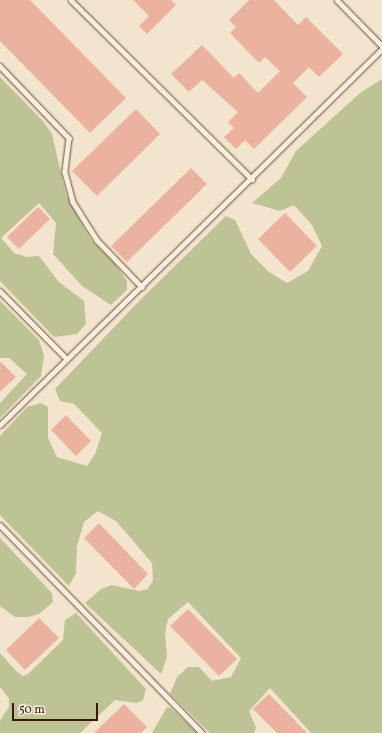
<!DOCTYPE html>
<style>
body{margin:0}
#map{position:relative;width:382px;height:733px;overflow:hidden;background:#f3e5cd;font-family:Vollkorn,serif}
div>[style]{position:absolute}
[style*='--x']{left:calc(var(--x)*1px);top:calc(var(--y)*1px);width:calc(var(--w)*1px);rotate:calc(var(--a)*1deg)}
.green>*{inset:0;background:#bec396}
.building>*{inset:0;background:#ecb2a0}
.roads{filter:drop-shadow(0 0 1px #684d36) drop-shadow(0 0 1px #684d36)}
.service>*{height:4.5px;margin:-2.25px;padding:0 2.25px;transform-origin:2.25px;border-radius:2.25px;background:#f7eede}
span{translate:-50% -50%;white-space:nowrap;text-align:center;line-height:1.15;-webkit-text-stroke:3px #f7eede;paint-order:stroke}
.scale{position:absolute;left:12px;top:703px;width:86px;height:18px;box-sizing:border-box;border:2px solid #391a04;border-top:0;padding-left:5px;font-size:12px;line-height:14px;white-space:nowrap;color:#391a04;-webkit-text-stroke:3px #f7eede;paint-order:stroke}
</style>
<div id="map">
<div class="green">
<div style="clip-path:polygon(0 77px,42px 120px,52px 134px,66px 195px,91px 240px,113px 261px,127px 281px,127px 290px,111px 305px,82px 286px,53px 254px,56px 223px,39px 203px,1px 238px,14px 253px,27px 257px,39px 256px,59px 282px,84px 301px,86px 324px,77px 334px,54px 337px,0 281px)"></div>
<div style="clip-path:polygon(382px 79px,382px 733px,311px 733px,270px 688px,249px 711px,256px 728px,254px 733px,210px 733px,170px 694px,177px 677px,188px 667px,199px 667px,212px 681px,231px 677px,241px 658px,188px 602px,168px 619px,165px 633px,167px 657px,161px 674px,85px 603px,101px 589px,112px 585px,139px 591px,148px 589px,153px 580px,152px 563px,116px 521px,98px 511px,84px 522px,77px 546px,76px 573px,69px 586px,0 515px,0 436px,27px 407px,41px 403px,48px 407px,48px 438px,57px 457px,87px 466px,95px 454px,102px 433px,74px 404px,60px 401px,55px 389px,142px 298px,226px 216px,235px 220px,251px 254px,269px 272px,287px 283px,308px 271px,322px 246px,312px 225px,294px 205px,280px 211px,252px 203px,281px 178px,296px 151px,360px 93px)"></div>
<div style="clip-path:polygon(0 301px,39px 340px,44px 356px,41px 376px,0 418px,0 403px,27px 374px,9px 358px,0 358px)"></div>
<div style="clip-path:polygon(0 538px,52px 593px,53px 602px,39px 614px,28px 617px,15px 617px,0 606px)"></div>
<div style="clip-path:polygon(76px 613px,146px 689px,143px 700px,137px 703px,115px 700px,80px 733px,0 733px,0 721px,9px 707px,9px 699px,0 687px,0 653px,16px 671px,23px 676px,28px 674px,63px 640px,65px 620px)"></div>
<div style="clip-path:polygon(167px 707px,171px 708px,197px 733px,152px 733px)"></div>
</div>
<div class="building">
<div style="clip-path:polygon(0 0,30px 0,126px 98px,90px 133px,0 41px)"></div>
<div style="clip-path:polygon(133px 0,171px 0,176px 5px,147px 34px,139px 26px,149px 16px)"></div>
<div style="clip-path:polygon(249px 0,274px 0,298px 25px,306px 17px,343px 54px,319px 77px,309px 67px,293px 83px,307px 97px,254px 149px,245px 140px,236px 149px,224px 137px,234px 128px,228px 122px,238px 112px,202px 80px,189px 92px,171px 74px,202px 45px,234px 78px,239px 73px,258px 93px,280px 71px,265px 57px,259px 63px,230px 33px,236px 27px,229px 20px)"></div>
<div style="clip-path:polygon(136px 109px,160px 134px,97px 196px,72px 171px)"></div>
<div style="clip-path:polygon(191px 168px,207px 184px,127px 262px,111px 246px)"></div>
<div style="clip-path:polygon(38px 207px,50px 219px,19px 249px,7px 237px)"></div>
<div style="clip-path:polygon(285px 213px,317px 246px,290px 272px,258px 239px)"></div>
<div style="clip-path:polygon(1px 362px,16px 377px,0 392px,0 363px)"></div>
<div style="clip-path:polygon(66px 415px,91px 441px,76px 456px,51px 430px)"></div>
<div style="clip-path:polygon(99px 523px,148px 574px,134px 589px,84px 538px)"></div>
<div style="clip-path:polygon(188px 609px,237px 659px,219px 676px,170px 626px)"></div>
<div style="clip-path:polygon(39px 618px,59px 638px,25px 670px,6px 650px)"></div>
<div style="clip-path:polygon(269px 694px,307px 733px,277px 733px,253px 709px)"></div>
<div style="clip-path:polygon(124px 704px,147px 727px,141px 733px,94px 733px)"></div>
</div>
<div class="roads">
<div class="service">
<div style="--x:71;--y:0;--w:255;--a:44.7"></div>
<div style="--x:337;--y:0;--w:64;--a:45.6"></div>
<div style="--x:0;--y:66;--w:100;--a:46.2"></div>
<div style="--x:69;--y:138;--w:34;--a:97"></div>
<div style="--x:65;--y:172;--w:31;--a:75"></div>
<div style="--x:73;--y:202;--w:45;--a:57.7"></div>
<div style="--x:97;--y:240;--w:65;--a:46.2"></div>
<div style="--x:0;--y:291;--w:95;--a:45.4"></div>
<div style="--x:0;--y:425;--w:536;--a:-44.55"></div>
<div style="--x:0;--y:525;--w:290;--a:45.8"></div>
</div>
</div>
<div class="scale">50 m</div>
</div>
